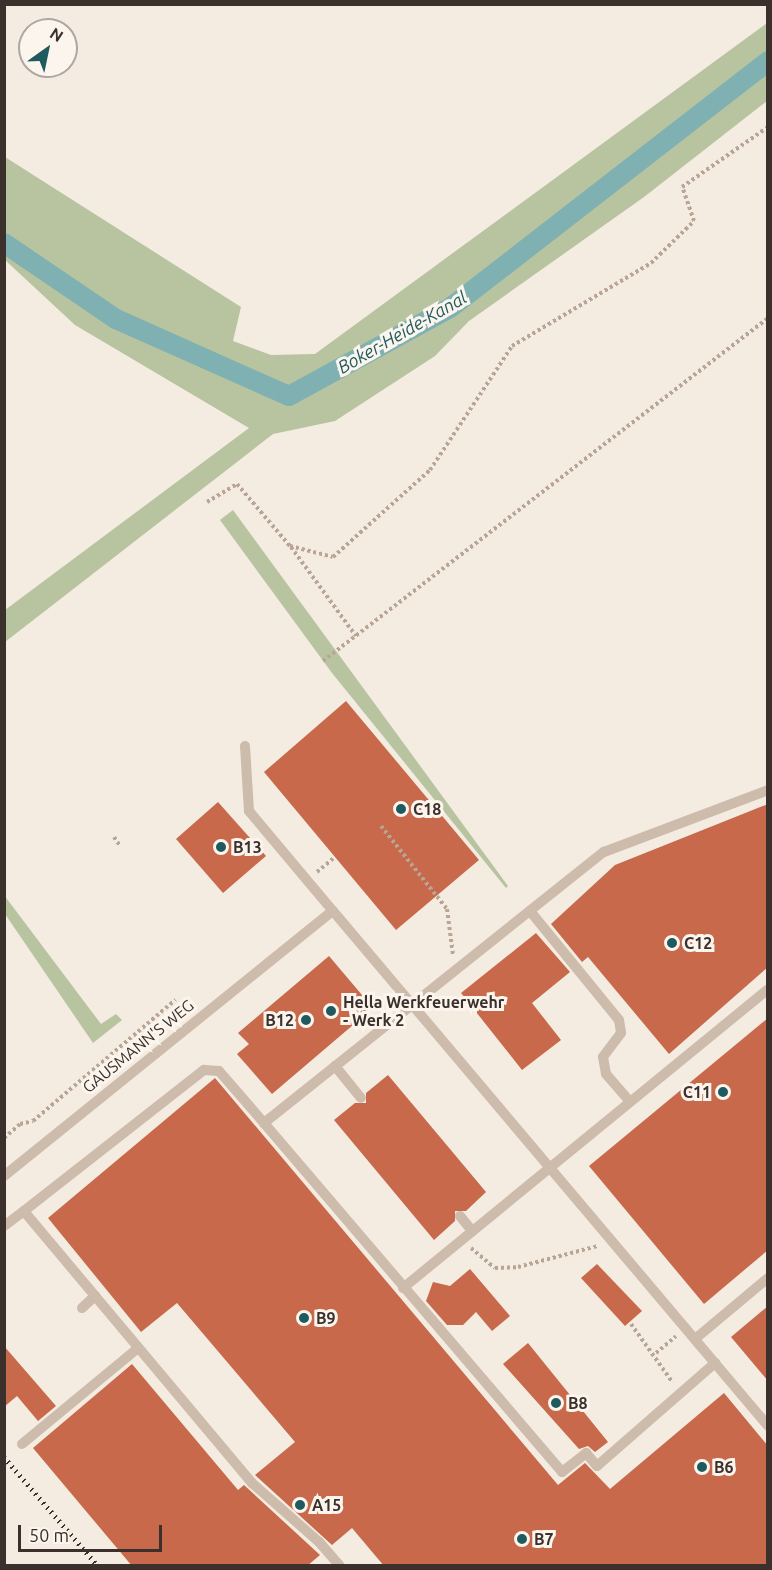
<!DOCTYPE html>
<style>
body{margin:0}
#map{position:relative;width:772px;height:1570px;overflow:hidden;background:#f4ebe1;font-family:Ubuntu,sans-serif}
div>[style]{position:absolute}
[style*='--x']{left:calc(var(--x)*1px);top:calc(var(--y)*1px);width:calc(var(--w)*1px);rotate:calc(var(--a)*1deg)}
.green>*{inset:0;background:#b8c4a0}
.canal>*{height:20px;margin:-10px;padding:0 10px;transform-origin:10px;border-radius:10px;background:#7fb0b2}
.building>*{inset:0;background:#c8694b}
.path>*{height:4px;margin-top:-2px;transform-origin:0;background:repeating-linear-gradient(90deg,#b9a596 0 3px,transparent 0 6px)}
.lane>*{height:10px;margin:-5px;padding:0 5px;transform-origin:5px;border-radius:5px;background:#cdbbac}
.rail>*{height:4.5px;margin-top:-2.25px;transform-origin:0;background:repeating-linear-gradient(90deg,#3b302b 0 1.5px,transparent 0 6px)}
.dots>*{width:16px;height:16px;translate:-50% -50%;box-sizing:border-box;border:3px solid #fbf5ee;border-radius:50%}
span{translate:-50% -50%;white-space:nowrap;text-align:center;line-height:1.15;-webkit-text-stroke:6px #fbf5ee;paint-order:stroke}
.poi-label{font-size:16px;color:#3b302b;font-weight:700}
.left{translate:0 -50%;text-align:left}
.right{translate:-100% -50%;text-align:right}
.street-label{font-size:16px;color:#3b302b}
.water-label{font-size:18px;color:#1f5a5e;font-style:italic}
.frame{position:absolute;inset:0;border:6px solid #3b302b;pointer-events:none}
.north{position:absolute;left:18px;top:18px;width:60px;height:60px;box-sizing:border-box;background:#fbf5ee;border:2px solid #aea6a0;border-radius:50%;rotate:33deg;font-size:16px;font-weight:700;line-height:24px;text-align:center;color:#3b302b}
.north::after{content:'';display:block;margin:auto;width:21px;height:27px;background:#1f5a5e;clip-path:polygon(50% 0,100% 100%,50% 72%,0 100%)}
.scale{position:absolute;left:18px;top:1525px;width:144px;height:27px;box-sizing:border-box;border:3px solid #3b302b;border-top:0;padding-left:8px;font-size:18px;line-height:21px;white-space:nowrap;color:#3b302b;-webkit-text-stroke:4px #fbf5ee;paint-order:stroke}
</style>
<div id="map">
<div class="green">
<div style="clip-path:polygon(767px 23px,767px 101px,644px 197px,469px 321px,435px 356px,335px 421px,273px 434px,5px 642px,5px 610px,249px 428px,75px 325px,5px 260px,5px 157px,241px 307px,233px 341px,271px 355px,315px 354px)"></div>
<div style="clip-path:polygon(233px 510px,508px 886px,506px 888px,332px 673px,220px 520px)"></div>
<div style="clip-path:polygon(4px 895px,101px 1024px,116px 1014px,122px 1020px,93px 1043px,5px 914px)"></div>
</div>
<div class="canal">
<div style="--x:4;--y:243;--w:135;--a:34.2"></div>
<div style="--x:116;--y:319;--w:189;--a:24"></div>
<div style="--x:289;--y:396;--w:183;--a:-28.7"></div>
<div style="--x:450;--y:308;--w:403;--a:-37.8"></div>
</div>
<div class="building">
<div style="clip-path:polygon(346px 701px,479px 860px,396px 930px,264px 772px)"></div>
<div style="clip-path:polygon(218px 802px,266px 856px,223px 893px,176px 839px)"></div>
<div style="clip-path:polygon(768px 804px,768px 967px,669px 1054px,588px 957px,582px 962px,551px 924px,615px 865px)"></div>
<div style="clip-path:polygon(536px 933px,570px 972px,532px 1003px,561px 1040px,522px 1070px,461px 993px)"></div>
<div style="clip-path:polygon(329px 956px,373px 1008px,272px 1094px,237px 1054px,249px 1044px,238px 1033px)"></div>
<div style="clip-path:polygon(768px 1018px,768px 1250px,704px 1304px,589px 1166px)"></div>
<div style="clip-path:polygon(388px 1075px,486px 1192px,466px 1211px,455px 1211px,455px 1221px,434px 1240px,334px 1120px,355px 1103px,366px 1103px,366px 1093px)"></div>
<div style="clip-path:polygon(215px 1078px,558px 1485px,585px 1463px,610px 1489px,724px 1393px,768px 1446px,768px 1566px,384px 1566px,352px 1528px,332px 1545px,255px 1475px,295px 1442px,177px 1303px,141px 1332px,48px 1218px)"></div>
<div style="clip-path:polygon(597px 1264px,642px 1311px,625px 1326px,581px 1278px)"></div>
<div style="clip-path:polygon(470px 1269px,510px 1316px,492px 1331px,476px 1312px,463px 1325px,447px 1325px,426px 1301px,433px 1282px,450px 1286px)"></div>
<div style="clip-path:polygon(768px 1306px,768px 1381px,731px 1337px)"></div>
<div style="clip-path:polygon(528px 1343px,608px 1442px,595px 1452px,588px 1446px,579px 1449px,503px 1364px)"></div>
<div style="clip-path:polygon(4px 1346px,56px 1406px,38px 1421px,17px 1396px,4px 1407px)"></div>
<div style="clip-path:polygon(132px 1364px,238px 1490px,244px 1485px,320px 1555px,307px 1566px,132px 1566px,33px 1448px)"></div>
</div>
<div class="path">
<div style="--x:207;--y:502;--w:35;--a:-31"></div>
<div style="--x:237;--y:484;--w:82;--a:49.5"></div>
<div style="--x:290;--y:546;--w:44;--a:14.3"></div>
<div style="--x:333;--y:557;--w:130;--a:-41.9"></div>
<div style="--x:430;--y:470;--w:149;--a:-56.5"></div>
<div style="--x:512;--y:346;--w:162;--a:-30.8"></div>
<div style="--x:651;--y:263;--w:60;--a:-44.3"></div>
<div style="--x:694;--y:221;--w:36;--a:-109"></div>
<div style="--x:682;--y:187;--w:105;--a:-34.9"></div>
<div style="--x:291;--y:547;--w:110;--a:53.9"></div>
<div style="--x:323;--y:661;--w:562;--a:-37.62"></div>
<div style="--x:381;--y:826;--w:106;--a:51.5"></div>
<div style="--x:447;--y:909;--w:46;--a:82.6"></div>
<div style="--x:114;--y:837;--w:11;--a:56"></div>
<div style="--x:317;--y:872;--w:23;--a:-40"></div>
<div style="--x:4;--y:1138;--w:21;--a:-41"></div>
<div style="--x:20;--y:1124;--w:13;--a:-13"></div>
<div style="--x:33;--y:1121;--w:187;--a:-40.4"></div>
<div style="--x:471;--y:1248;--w:31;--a:40"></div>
<div style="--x:495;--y:1268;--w:23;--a:-2"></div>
<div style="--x:518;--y:1267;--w:83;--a:-14.7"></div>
<div style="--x:631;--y:1324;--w:72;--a:54.6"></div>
<div style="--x:656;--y:1353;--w:26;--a:-40"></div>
</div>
<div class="lane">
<div style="--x:245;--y:746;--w:65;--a:86.5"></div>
<div style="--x:249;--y:811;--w:131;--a:50"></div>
<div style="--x:530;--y:911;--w:141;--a:50.8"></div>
<div style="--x:619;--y:1020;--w:13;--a:81"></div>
<div style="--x:621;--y:1033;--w:30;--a:127"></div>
<div style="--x:603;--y:1057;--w:17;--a:80"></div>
<div style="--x:606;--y:1074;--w:35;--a:49"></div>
<div style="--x:335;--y:1066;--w:41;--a:50.9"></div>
<div style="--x:264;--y:1123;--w:459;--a:49.5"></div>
<div style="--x:562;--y:1472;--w:31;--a:-38"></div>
<div style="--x:586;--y:1453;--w:17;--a:50"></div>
<div style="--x:597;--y:1466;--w:157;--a:-41.1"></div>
<div style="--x:4;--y:1176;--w:422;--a:-38.9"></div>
<div style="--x:333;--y:911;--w:674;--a:49.81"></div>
<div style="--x:460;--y:1216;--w:19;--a:51"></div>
<div style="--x:4;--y:1226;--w:25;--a:-37"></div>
<div style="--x:403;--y:1288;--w:472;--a:-39.3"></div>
<div style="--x:82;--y:1308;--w:18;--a:-43"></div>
<div style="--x:695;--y:1339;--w:95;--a:-39.9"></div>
<div style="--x:22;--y:1444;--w:151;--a:-39.6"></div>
<div style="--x:340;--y:1566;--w:32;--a:-131"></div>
<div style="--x:319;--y:1542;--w:89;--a:-138.6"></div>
<div style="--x:252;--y:1483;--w:355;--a:-130"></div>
<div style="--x:24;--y:1211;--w:229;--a:-38.1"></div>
<div style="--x:204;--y:1070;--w:15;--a:4"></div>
<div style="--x:219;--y:1071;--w:69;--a:49.1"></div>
<div style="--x:264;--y:1123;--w:435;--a:-38.6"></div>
<div style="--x:604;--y:852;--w:175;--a:-20.7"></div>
</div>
<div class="rail">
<div style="--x:4;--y:1457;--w:144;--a:49.2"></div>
</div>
<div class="dots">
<div style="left:401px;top:809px;background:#1f5a5e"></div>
<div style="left:221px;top:847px;background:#1f5a5e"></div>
<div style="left:672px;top:943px;background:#1f5a5e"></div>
<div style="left:331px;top:1011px;background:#1f5a5e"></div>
<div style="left:306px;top:1020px;background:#1f5a5e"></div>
<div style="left:723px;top:1092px;background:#1f5a5e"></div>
<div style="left:304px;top:1318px;background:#1f5a5e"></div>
<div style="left:556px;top:1403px;background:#1f5a5e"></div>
<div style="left:702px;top:1467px;background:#1f5a5e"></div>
<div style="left:300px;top:1505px;background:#1f5a5e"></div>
<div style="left:522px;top:1539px;background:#1f5a5e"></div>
</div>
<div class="poi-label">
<span class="left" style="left:413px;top:809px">C18</span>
<span class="left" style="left:233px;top:847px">B13</span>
<span class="left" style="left:684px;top:943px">C12</span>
<span class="left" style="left:343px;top:1011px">Hella Werkfeuerwehr<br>- Werk 2</span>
<span class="right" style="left:294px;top:1020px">B12</span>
<span class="right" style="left:711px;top:1092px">C11</span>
<span class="left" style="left:316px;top:1318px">B9</span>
<span class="left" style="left:568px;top:1403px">B8</span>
<span class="left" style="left:714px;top:1467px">B6</span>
<span class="left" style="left:312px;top:1505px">A15</span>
<span class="left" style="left:534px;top:1539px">B7</span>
</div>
<div class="street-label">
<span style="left:138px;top:1046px;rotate:-39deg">GAUSMANN'S WEG</span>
</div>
<div class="water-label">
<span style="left:402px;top:332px;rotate:-30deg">Boker-Heide-Kanal</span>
</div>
<div class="frame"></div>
<div class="north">N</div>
<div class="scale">50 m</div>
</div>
